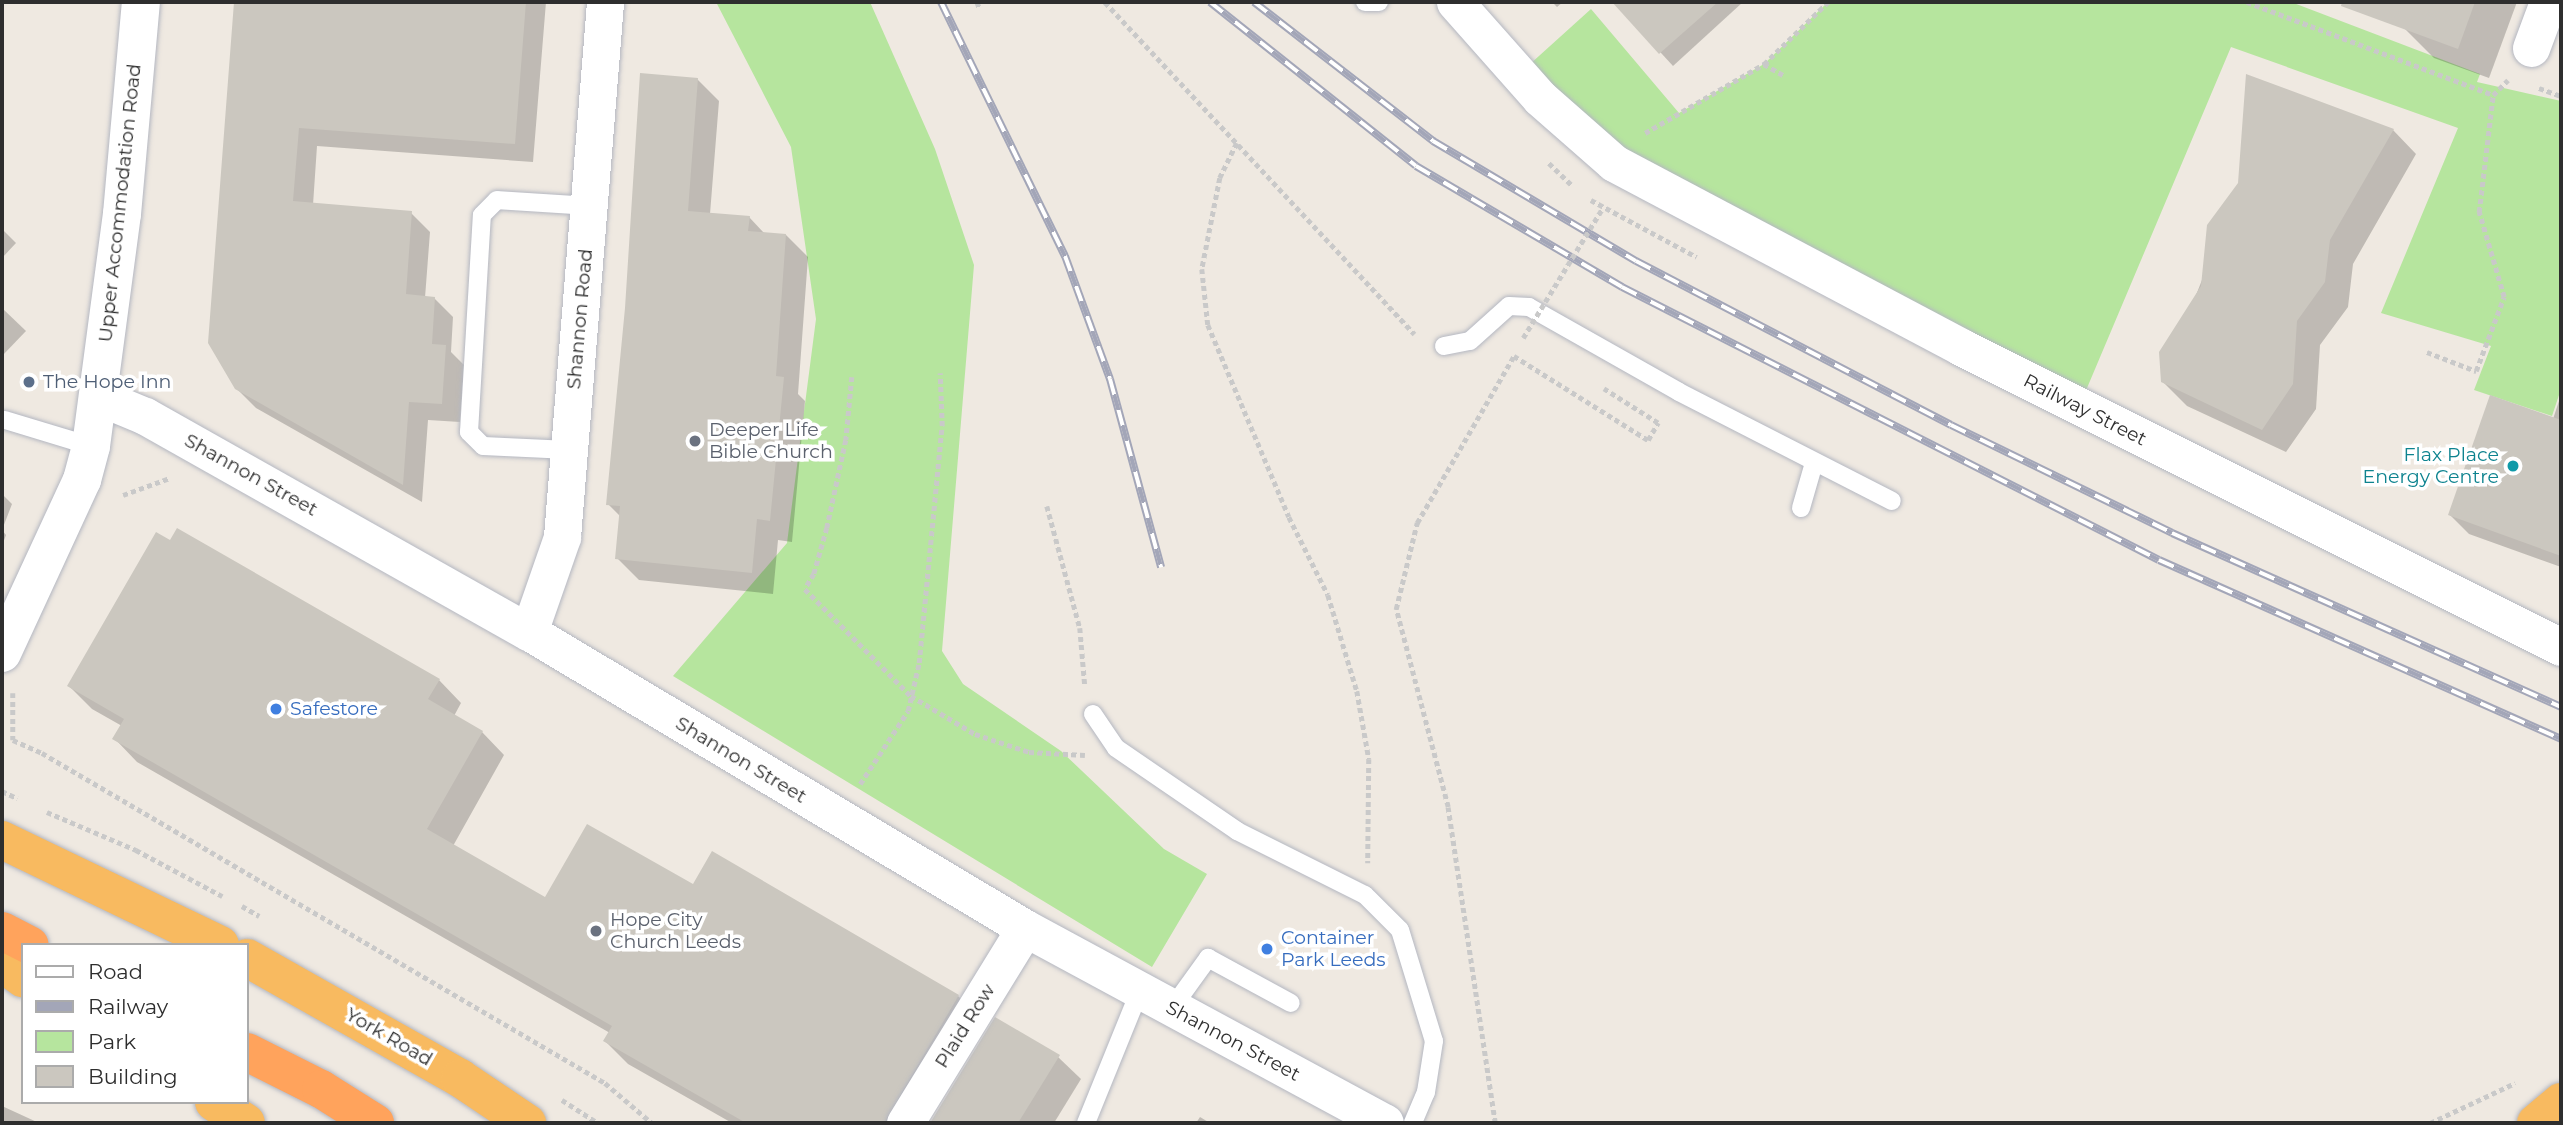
<!DOCTYPE html>
<style>
body{margin:0}
#map{position:relative;width:2563px;height:1125px;overflow:hidden;background:#efe9e1;font-family:Montserrat,sans-serif}
div>[style]{position:absolute}
[style*='--x']{left:calc(var(--x)*1px);top:calc(var(--y)*1px);width:calc(var(--w)*1px);rotate:calc(var(--a)*1deg)}
.green>*{inset:0;background:#b6e59e}
.shadow>*{inset:0;background:#0003}
.building>*{inset:0;background:#cbc7bf}
.path>*{height:4.5px;margin-top:-2.25px;transform-origin:0;background:repeating-linear-gradient(90deg,#c9c9c9 0 5px,transparent 0 8.5px)}
.roads{filter:drop-shadow(0 0 2px #b4b7c1) drop-shadow(0 0 2px #b4b7c1)}
.service>*{height:18px;margin:-9px;padding:0 9px;transform-origin:9px;border-radius:9px;background:#fff}
.minor>*{height:37px;margin:-18.5px;padding:0 18.5px;transform-origin:18.5px;border-radius:18.5px;background:#fff}
.tertiary>*{height:38px;margin:-19px;padding:0 19px;transform-origin:19px;border-radius:19px;background:#fff}
.trunk>*{height:38px;margin:-19px;padding:0 19px;transform-origin:19px;border-radius:19px;background:#f8ba60}
.motorway>*{height:38px;margin:-19px;padding:0 19px;transform-origin:19px;border-radius:19px;background:#ffa35c}
.rail>*{height:8px;margin-top:-4px;transform-origin:0;background:repeating-linear-gradient(90deg,#fff 0 16px,#a3a6b8 0 32px);box-sizing:border-box;border-block:2px solid #a3a6b8}
.path-bridge>*{height:4.5px;margin-top:-2.25px;transform-origin:0;background:repeating-linear-gradient(90deg,#c9c9c9 0 5px,transparent 0 8.5px)}
.dots>*{width:19px;height:19px;translate:-50% -50%;box-sizing:border-box;border:4px solid #fff;border-radius:50%}
span{translate:-50% -50%;white-space:nowrap;text-align:center;line-height:1.15;-webkit-text-stroke:7px #fff;paint-order:stroke}
.street-label{font-size:19px;color:#2e2e2e}
.service-label{font-size:19px;color:#4e5e75}
.left{translate:0 -50%;text-align:left}
.worship-label{font-size:19px;color:#5b616d}
.culture-label{font-size:19px;color:#0d838f}
.right{translate:-100% -50%;text-align:right}
.shop-label{font-size:19px;color:#366cbe}
.frame{position:absolute;inset:0;border:4px solid #2e2e2e;pointer-events:none}
.legend{position:absolute;left:21px;top:943px;width:228px;height:161px;box-sizing:border-box;background:#fff;border:2px solid #ababab;margin:0;padding:9px 12px;list-style:none;font-size:21px;color:#2e2e2e}
.legend li{display:flex;align-items:center;gap:14px;height:35px}
.legend b{width:35px;border:2px solid #ababab}
</style>
<div id="map">
<div class="green">
<div style="clip-path:polygon(716px 2px,870px 2px,935px 149px,974px 265px,942px 651px,963px 684px,1061px 751px,1164px 849px,1207px 874px,1152px 967px,673px 676px,787px 543px,816px 319px,791px 147px)"></div>
<div style="clip-path:polygon(1828px 2px,2291px 2px,2480px 74px,2477px 82px,2561px 101px,2561px 389px,2552px 416px,2474px 390px,2491px 346px,2381px 313px,2458px 128px,2231px 47px,2079px 407px,1745px 236px,1519px 74px,1591px 9px,1679px 113px,1764px 64px)"></div>
</div>
<div class="shadow">
<div style="clip-path:polygon(236px 2px,546px 2px,533px 162px,317px 146px,313px 205px,411px 213px,430px 232px,425px 298px,434px 298px,453px 317px,451px 352px,464px 365px,460px 422px,428px 420px,422px 502px,256px 408px,236px 388px,210px 343px)"></div>
<div style="clip-path:polygon(1552px 2px,1563px 2px,1557px 7px)"></div>
<div style="clip-path:polygon(1621px 2px,1743px 2px,1673px 66px,1617px 5px)"></div>
<div style="clip-path:polygon(2412px 2px,2517px 2px,2489px 78px,2434px 58px,2403px 27px)"></div>
<div style="clip-path:polygon(697px 79px,719px 101px,710px 214px,749px 217px,765px 234px,786px 235px,808px 257px,798px 394px,805px 401px,792px 542px,778px 540px,773px 594px,639px 580px,617px 558px,621px 517px,608px 504px)"></div>
<div style="clip-path:polygon(2393px 130px,2416px 154px,2353px 264px,2348px 307px,2320px 345px,2316px 409px,2286px 452px,2187px 406px,2162px 381px,2240px 184px)"></div>
<div style="clip-path:polygon(2px 229px,16px 243px,2px 258px)"></div>
<div style="clip-path:polygon(2px 308px,26px 331px,2px 356px)"></div>
<div style="clip-path:polygon(2561px 395px,2561px 567px,2469px 534px,2450px 515px,2553px 419px)"></div>
<div style="clip-path:polygon(2px 494px,12px 504px,2px 530px,6px 535px,2px 546px)"></div>
<div style="clip-path:polygon(439px 680px,461px 703px,454px 716px,482px 732px,504px 755px,453px 846px,546px 899px,694px 887px,958px 996px,981px 1019px,917px 1123px,732px 1123px,628px 1064px,605px 1041px,610px 1033px,137px 762px,115px 739px,122px 726px,92px 709px,69px 686px)"></div>
<div style="clip-path:polygon(996px 1019px,1058px 1057px,1081px 1079px,1054px 1123px,931px 1123px)"></div>
<div style="clip-path:polygon(2px 1106px,39px 1123px,2px 1123px)"></div>
<div style="clip-path:polygon(1200px 1117px,1210px 1123px,1196px 1123px)"></div>
</div>
<div class="building">
<div style="clip-path:polygon(234px 2px,526px 2px,515px 144px,299px 128px,293px 201px,412px 211px,406px 294px,435px 297px,432px 344px,446px 345px,442px 404px,409px 402px,403px 485px,235px 389px,208px 343px)"></div>
<div style="clip-path:polygon(1612px 2px,1718px 2px,1659px 54px)"></div>
<div style="clip-path:polygon(2342px 2px,2475px 2px,2458px 49px,2341px 6px)"></div>
<div style="clip-path:polygon(640px 73px,698px 78px,688px 211px,750px 216px,748px 231px,786px 234px,776px 376px,784px 377px,770px 521px,757px 519px,752px 573px,615px 559px,620px 506px,606px 505px,625px 308px)"></div>
<div style="clip-path:polygon(2246px 74px,2394px 129px,2330px 240px,2325px 282px,2297px 321px,2293px 384px,2262px 430px,2161px 382px,2159px 352px,2201px 286px,2207px 225px,2238px 183px)"></div>
<div style="clip-path:polygon(2490px 395px,2561px 420px,2561px 556px,2448px 515px)"></div>
<div style="clip-path:polygon(177px 528px,440px 679px,428px 699px,483px 731px,427px 829px,545px 897px,587px 824px,693px 884px,712px 851px,959px 995px,884px 1123px,746px 1123px,603px 1041px,612px 1026px,112px 739px,124px 719px,67px 686px,156px 532px,170px 540px)"></div>
<div style="clip-path:polygon(995px 1017px,1060px 1055px,1018px 1123px,930px 1123px)"></div>
</div>
<div class="path">
<div style="--x:977;--y:2;--w:8;--a:67"></div>
<div style="--x:1105;--y:2;--w:454;--a:47"></div>
<div style="--x:2247;--y:2;--w:263;--a:20.7"></div>
<div style="--x:2493;--y:95;--w:21;--a:-45"></div>
<div style="--x:1764;--y:64;--w:22;--a:30"></div>
<div style="--x:2539;--y:88;--w:23;--a:20"></div>
<div style="--x:1645;--y:133;--w:138;--a:-30.1"></div>
<div style="--x:1764;--y:64;--w:89;--a:-44.1"></div>
<div style="--x:1237;--y:143;--w:39;--a:116"></div>
<div style="--x:1220;--y:178;--w:93;--a:101.2"></div>
<div style="--x:1202;--y:269;--w:56;--a:83.9"></div>
<div style="--x:1208;--y:325;--w:208;--a:67.1"></div>
<div style="--x:1289;--y:517;--w:87;--a:63.4"></div>
<div style="--x:1328;--y:595;--w:100;--a:73.2"></div>
<div style="--x:1357;--y:691;--w:69;--a:80"></div>
<div style="--x:1369;--y:759;--w:104;--a:90.6"></div>
<div style="--x:1549;--y:163;--w:33;--a:44"></div>
<div style="--x:1591;--y:200;--w:120;--a:28.3"></div>
<div style="--x:2427;--y:352;--w:53;--a:21.2"></div>
<div style="--x:2476;--y:371;--w:79;--a:-69.3"></div>
<div style="--x:2504;--y:297;--w:89;--a:-106.4"></div>
<div style="--x:2479;--y:212;--w:118;--a:-83.2"></div>
<div style="--x:852;--y:377;--w:63;--a:95.4"></div>
<div style="--x:846;--y:440;--w:90;--a:102.2"></div>
<div style="--x:827;--y:528;--w:48;--a:105.8"></div>
<div style="--x:814;--y:574;--w:17;--a:121"></div>
<div style="--x:805;--y:589;--w:151;--a:45.3"></div>
<div style="--x:911;--y:696;--w:74;--a:30.7"></div>
<div style="--x:975;--y:734;--w:57;--a:18.4"></div>
<div style="--x:1029;--y:752;--w:56;--a:3.1"></div>
<div style="--x:123;--y:495;--w:50;--a:-19.9"></div>
<div style="--x:1047;--y:506;--w:126;--a:74.9"></div>
<div style="--x:1080;--y:628;--w:58;--a:85.1"></div>
<div style="--x:13;--y:693;--w:47;--a:90"></div>
<div style="--x:13;--y:740;--w:32;--a:24"></div>
<div style="--x:42;--y:753;--w:653;--a:30.38"></div>
<div style="--x:605;--y:1083;--w:62;--a:40.4"></div>
<div style="--x:860;--y:784;--w:87;--a:-56.7"></div>
<div style="--x:908;--y:711;--w:49;--a:-77.1"></div>
<div style="--x:919;--y:663;--w:238;--a:-84.5"></div>
<div style="--x:942;--y:426;--w:53;--a:-92.2"></div>
<div style="--x:2;--y:791;--w:17;--a:25"></div>
<div style="--x:47;--y:812;--w:97;--a:23.1"></div>
<div style="--x:136;--y:850;--w:98;--a:28.1"></div>
<div style="--x:242;--y:906;--w:20;--a:30"></div>
<div style="--x:562;--y:1100;--w:43;--a:32.6"></div>
<div style="--x:1495;--y:1123;--w:319;--a:-98.5"></div>
<div style="--x:1448;--y:807;--w:205;--a:-104.7"></div>
<div style="--x:1396;--y:609;--w:89;--a:-76.3"></div>
<div style="--x:1417;--y:523;--w:193;--a:-59.9"></div>
<div style="--x:1514;--y:356;--w:158;--a:32.1"></div>
<div style="--x:1648;--y:440;--w:20;--a:-60"></div>
<div style="--x:1658;--y:423;--w:64;--a:-147.8"></div>
<div style="--x:2430;--y:1123;--w:94;--a:-25.2"></div>
</div>
<div class="roads">
<div class="service">
<div style="--x:1365;--y:2;--w:14;--a:0"></div>
<div style="--x:1444;--y:346;--w:26;--a:-11"></div>
<div style="--x:1470;--y:341;--w:52;--a:-41.9"></div>
<div style="--x:1509;--y:306;--w:20;--a:3"></div>
<div style="--x:1529;--y:307;--w:172;--a:29.5"></div>
<div style="--x:1679;--y:392;--w:239;--a:27.1"></div>
<div style="--x:5;--y:420;--w:90;--a:16.8"></div>
<div style="--x:569;--y:450;--w:86;--a:-177.3"></div>
<div style="--x:483;--y:446;--w:20;--a:-135"></div>
<div style="--x:469;--y:432;--w:217;--a:-86.6"></div>
<div style="--x:482;--y:215;--w:21;--a:-45"></div>
<div style="--x:497;--y:200;--w:92;--a:3.7"></div>
<div style="--x:1801;--y:508;--w:47;--a:-73.9"></div>
<div style="--x:1093;--y:714;--w:41;--a:55.9"></div>
<div style="--x:1116;--y:748;--w:147;--a:34.4"></div>
<div style="--x:1237;--y:831;--w:143;--a:26.6"></div>
<div style="--x:1365;--y:895;--w:49;--a:45"></div>
<div style="--x:1400;--y:930;--w:116;--a:73"></div>
<div style="--x:1434;--y:1041;--w:52;--a:98.9"></div>
<div style="--x:1426;--y:1092;--w:34;--a:113"></div>
<div style="--x:1172;--y:1008;--w:62;--a:-54.2"></div>
<div style="--x:1208;--y:958;--w:94;--a:28.5"></div>
<div style="--x:1086;--y:1123;--w:144;--a:-67.9"></div>
</div>
<div class="minor">
<div style="--x:1455;--y:2;--w:128;--a:48.5"></div>
<div style="--x:1540;--y:98;--w:98;--a:41.3"></div>
<div style="--x:1614;--y:163;--w:393;--a:27.9"></div>
<div style="--x:1961;--y:347;--w:671;--a:26.57"></div>
<div style="--x:2531;--y:48;--w:49;--a:-69.7"></div>
<div style="--x:2548;--y:2;--w:14;--a:21"></div>
<div style="--x:97;--y:396;--w:52;--a:22.6"></div>
<div style="--x:145;--y:416;--w:441;--a:29.4"></div>
<div style="--x:529;--y:632;--w:578;--a:30.83"></div>
<div style="--x:1025;--y:928;--w:409;--a:28.4"></div>
<div style="--x:529;--y:632;--w:101;--a:-70.8"></div>
<div style="--x:562;--y:537;--w:537;--a:-85.4"></div>
<div style="--x:905;--y:1123;--w:229;--a:-58.4"></div>
</div>
<div class="tertiary">
<div style="--x:2;--y:653;--w:191;--a:-65.2"></div>
<div style="--x:82;--y:480;--w:35;--a:-75"></div>
<div style="--x:91;--y:446;--w:234;--a:-82.4"></div>
<div style="--x:122;--y:214;--w:213;--a:-84.9"></div>
</div>
<div class="trunk">
<div style="--x:2;--y:840;--w:242;--a:25.7"></div>
<div style="--x:247;--y:958;--w:244;--a:29.4"></div>
<div style="--x:460;--y:1078;--w:81;--a:33.9"></div>
<div style="--x:2;--y:963;--w:26;--a:36"></div>
<div style="--x:214;--y:1102;--w:38;--a:33"></div>
<div style="--x:2536;--y:1123;--w:33;--a:-40"></div>
</div>
<div class="motorway">
<div style="--x:2;--y:931;--w:31;--a:27"></div>
<div style="--x:247;--y:1052;--w:83;--a:26.6"></div>
<div style="--x:321;--y:1089;--w:64;--a:32.2"></div>
</div>
</div>
<div class="rail">
<div style="--x:941;--y:2;--w:283;--a:64"></div>
<div style="--x:1065;--y:256;--w:131;--a:69.9"></div>
<div style="--x:1110;--y:379;--w:195;--a:74.8"></div>
<div style="--x:1210;--y:2;--w:263;--a:38.5"></div>
<div style="--x:1416;--y:166;--w:239;--a:30.4"></div>
<div style="--x:1622;--y:287;--w:602;--a:26.95"></div>
<div style="--x:2159;--y:560;--w:440;--a:24"></div>
<div style="--x:1254;--y:2;--w:227;--a:37.8"></div>
<div style="--x:1433;--y:141;--w:236;--a:30.6"></div>
<div style="--x:1636;--y:261;--w:355;--a:27.5"></div>
<div style="--x:1951;--y:425;--w:246;--a:26"></div>
<div style="--x:2172;--y:533;--w:426;--a:24.1"></div>
</div>
<div class="path-bridge">
<div style="--x:1523;--y:338;--w:151;--a:-58.5"></div>
</div>
<div class="dots">
<div style="left:29px;top:382px;background:#5c6f8a"></div>
<div style="left:695px;top:441px;background:#6b7280"></div>
<div style="left:2513px;top:466px;background:#0f9aa8"></div>
<div style="left:276px;top:709px;background:#3f7fe0"></div>
<div style="left:596px;top:931px;background:#6b7280"></div>
<div style="left:1267px;top:949px;background:#3f7fe0"></div>
</div>
<div class="street-label">
<span style="left:120px;top:203px;rotate:-84deg">Upper Accommodation Road</span>
<span style="left:580px;top:319px;rotate:-85deg">Shannon Road</span>
<span style="left:2085px;top:410px;rotate:27deg">Railway Street</span>
<span style="left:251px;top:475px;rotate:29deg">Shannon Street</span>
<span style="left:741px;top:760px;rotate:31deg">Shannon Street</span>
<span style="left:965px;top:1026px;rotate:-58deg">Plaid Row</span>
<span style="left:389px;top:1037px;rotate:30deg">York Road</span>
<span style="left:1233px;top:1041px;rotate:28deg">Shannon Street</span>
</div>
<div class="service-label">
<span class="left" style="left:43px;top:382px">The Hope Inn</span>
</div>
<div class="worship-label">
<span class="left" style="left:709px;top:441px">Deeper Life<br>Bible Church</span>
<span class="left" style="left:610px;top:931px">Hope City<br>Church Leeds</span>
</div>
<div class="culture-label">
<span class="right" style="left:2499px;top:466px">Flax Place<br>Energy Centre</span>
</div>
<div class="shop-label">
<span class="left" style="left:290px;top:709px">Safestore</span>
<span class="left" style="left:1281px;top:949px">Container<br>Park Leeds</span>
</div>
<div class="frame"></div>
<ul class="legend">
<li><b style="height:9px;background:#fff"></b>Road</li>
<li><b style="height:9px;background:#a3a6b8"></b>Railway</li>
<li><b style="height:19px;background:#b6e59e"></b>Park</li>
<li><b style="height:19px;background:#cbc7bf"></b>Building</li>
</ul>
</div>
